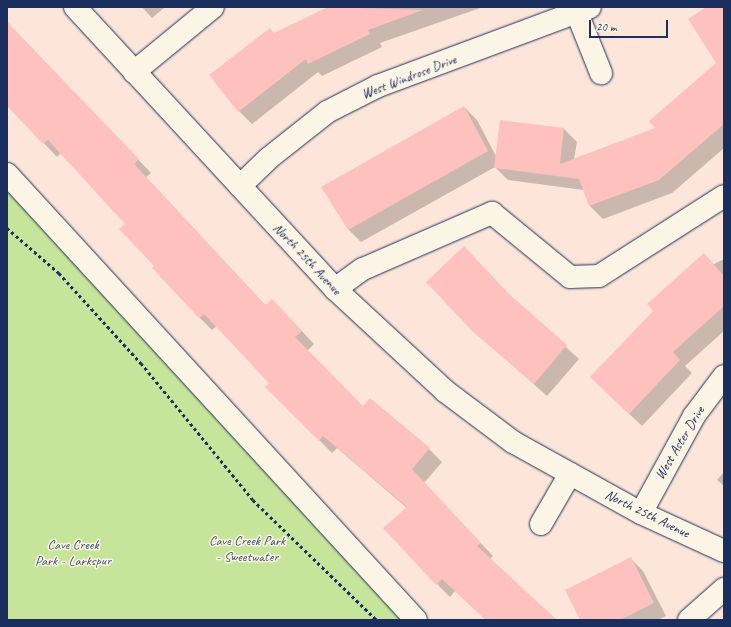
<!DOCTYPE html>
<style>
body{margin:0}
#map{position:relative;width:731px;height:627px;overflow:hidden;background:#fde5d9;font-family:Caveat,sans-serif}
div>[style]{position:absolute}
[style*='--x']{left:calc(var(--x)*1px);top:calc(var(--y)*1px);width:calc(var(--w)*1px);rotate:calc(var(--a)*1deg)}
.green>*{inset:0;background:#c7e49b}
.shadow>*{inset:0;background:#0003}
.building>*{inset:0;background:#fec1bd}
.path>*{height:2.5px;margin-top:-1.25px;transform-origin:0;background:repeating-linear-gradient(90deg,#1b2f5e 0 3px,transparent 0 6px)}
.roads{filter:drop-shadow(0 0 1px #1b2f5e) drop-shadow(0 0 1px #1b2f5e)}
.minor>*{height:22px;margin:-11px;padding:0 11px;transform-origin:11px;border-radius:11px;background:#fcf5e5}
span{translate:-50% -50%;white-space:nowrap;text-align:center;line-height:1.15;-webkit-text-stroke:3px #fcf5e5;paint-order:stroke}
.street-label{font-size:14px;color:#1b2f5e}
.park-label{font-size:14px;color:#3d536a}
.frame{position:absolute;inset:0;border:8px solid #1b2f5e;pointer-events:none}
.scale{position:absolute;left:589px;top:20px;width:79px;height:18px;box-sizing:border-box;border:2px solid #1b2f5e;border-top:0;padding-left:5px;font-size:12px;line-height:14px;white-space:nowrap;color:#1b2f5e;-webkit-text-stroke:3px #fcf5e5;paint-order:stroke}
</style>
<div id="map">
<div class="green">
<div style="clip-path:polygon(7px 187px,416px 620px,7px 620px)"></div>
</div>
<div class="shadow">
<div style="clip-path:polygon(142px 7px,165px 7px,152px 18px)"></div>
<div style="clip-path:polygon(330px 7px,483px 7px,380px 43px,382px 47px,322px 76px,318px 72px,252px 124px,239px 111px,274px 34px)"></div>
<div style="clip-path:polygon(708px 7px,724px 7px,724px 148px,672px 193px,603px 219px,590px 206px,584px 190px,508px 180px,495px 167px,361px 242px,348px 229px,464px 107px,477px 120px,497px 158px,501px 121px,564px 129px,577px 142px,574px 159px,657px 129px,717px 63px)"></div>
<div style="clip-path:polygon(7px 22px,151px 173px,146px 177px,266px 306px,285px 313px,314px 344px,307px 351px,364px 408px,429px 449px,442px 462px,424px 483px,493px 556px,490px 559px,555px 620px,486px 620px,455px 591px,450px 597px,437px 584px,407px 508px,337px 448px,332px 453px,267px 387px,270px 384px,217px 326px,212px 330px,199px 317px,156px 266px,127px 224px,61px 153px,57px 157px,7px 104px)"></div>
<div style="clip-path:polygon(724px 259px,724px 331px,685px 366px,692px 373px,642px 426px,604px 390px,714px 264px)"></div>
<div style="clip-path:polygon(513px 299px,579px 359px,547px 396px,474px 331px)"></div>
<div style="clip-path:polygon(724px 472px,724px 486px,717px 480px)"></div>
<div style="clip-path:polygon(630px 558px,643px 571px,666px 616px,658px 620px,581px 620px)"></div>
</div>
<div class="building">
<div style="clip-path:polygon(328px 7px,423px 10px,368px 30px,370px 34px,308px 64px,306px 59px,238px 112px,209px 75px,270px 28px,274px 33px)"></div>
<div style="clip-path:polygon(706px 7px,724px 7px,724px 124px,659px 180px,589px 206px,579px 179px,494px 168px,500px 120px,564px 128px,560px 164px,655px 128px,649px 121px,716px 63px,688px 19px)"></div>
<div style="clip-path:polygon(7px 22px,139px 159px,134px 164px,265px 305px,272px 299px,302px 331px,295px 337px,363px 406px,370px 398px,430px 448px,412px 469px,481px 543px,477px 546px,557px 620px,486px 620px,442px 579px,436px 585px,383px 528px,407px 507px,323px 436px,319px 441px,265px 387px,269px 383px,204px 314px,199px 318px,152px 268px,154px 266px,119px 229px,125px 224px,48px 140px,43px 144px,7px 106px)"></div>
<div style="clip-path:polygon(464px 106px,488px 151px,348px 230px,321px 187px)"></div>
<div style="clip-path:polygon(464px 246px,509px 294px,567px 345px,534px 384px,472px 331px,426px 282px)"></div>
<div style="clip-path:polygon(704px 253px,724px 276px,724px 306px,673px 352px,680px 360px,629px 414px,590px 377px,653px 311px,647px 304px)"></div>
<div style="clip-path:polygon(631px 557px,654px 603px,620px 620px,580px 620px,565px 590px)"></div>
</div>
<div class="path">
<div style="--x:7;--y:228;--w:69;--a:40.9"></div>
<div style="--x:59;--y:273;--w:122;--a:47.7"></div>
<div style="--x:141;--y:363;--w:177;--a:50.7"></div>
<div style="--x:253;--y:500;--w:173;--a:44.1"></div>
</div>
<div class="roads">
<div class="minor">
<div style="--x:75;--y:7;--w:384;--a:47.3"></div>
<div style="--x:335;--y:289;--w:150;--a:42.8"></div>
<div style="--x:445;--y:391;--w:85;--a:36.9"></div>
<div style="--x:513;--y:442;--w:146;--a:29"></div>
<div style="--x:641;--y:513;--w:91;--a:24.6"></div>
<div style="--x:577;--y:13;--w:65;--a:68.2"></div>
<div style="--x:134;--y:72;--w:102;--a:-39.4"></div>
<div style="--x:7;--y:174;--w:605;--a:47.48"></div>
<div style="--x:240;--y:186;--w:40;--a:-44"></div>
<div style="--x:269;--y:158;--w:74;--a:-38.4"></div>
<div style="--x:327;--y:112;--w:57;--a:-27"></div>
<div style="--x:378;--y:86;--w:226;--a:-20.4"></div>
<div style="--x:335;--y:289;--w:34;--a:-36"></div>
<div style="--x:363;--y:269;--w:141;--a:-23.5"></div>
<div style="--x:492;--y:213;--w:101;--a:39.4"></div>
<div style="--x:570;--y:277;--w:29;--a:-2"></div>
<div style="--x:599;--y:276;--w:148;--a:-32.6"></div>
<div style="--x:641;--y:513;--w:111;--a:-61.3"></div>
<div style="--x:694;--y:416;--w:50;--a:-53.1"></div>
<div style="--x:541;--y:524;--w:58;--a:-59.9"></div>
<div style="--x:689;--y:620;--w:47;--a:-41.5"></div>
</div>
</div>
<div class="street-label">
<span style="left:409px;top:77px;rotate:-21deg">West Windrose Drive</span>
<span style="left:307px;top:259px;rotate:47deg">North 25th Avenue</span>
<span style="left:680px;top:443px;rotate:-59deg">West Aster Drive</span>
<span style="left:647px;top:514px;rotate:26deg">North 25th Avenue</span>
</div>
<div class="park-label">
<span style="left:247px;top:549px">Cave Creek Park<br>- Sweetwater</span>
<span style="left:73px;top:553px">Cave Creek<br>Park - Larkspur</span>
</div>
<div class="frame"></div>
<div class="scale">20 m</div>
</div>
